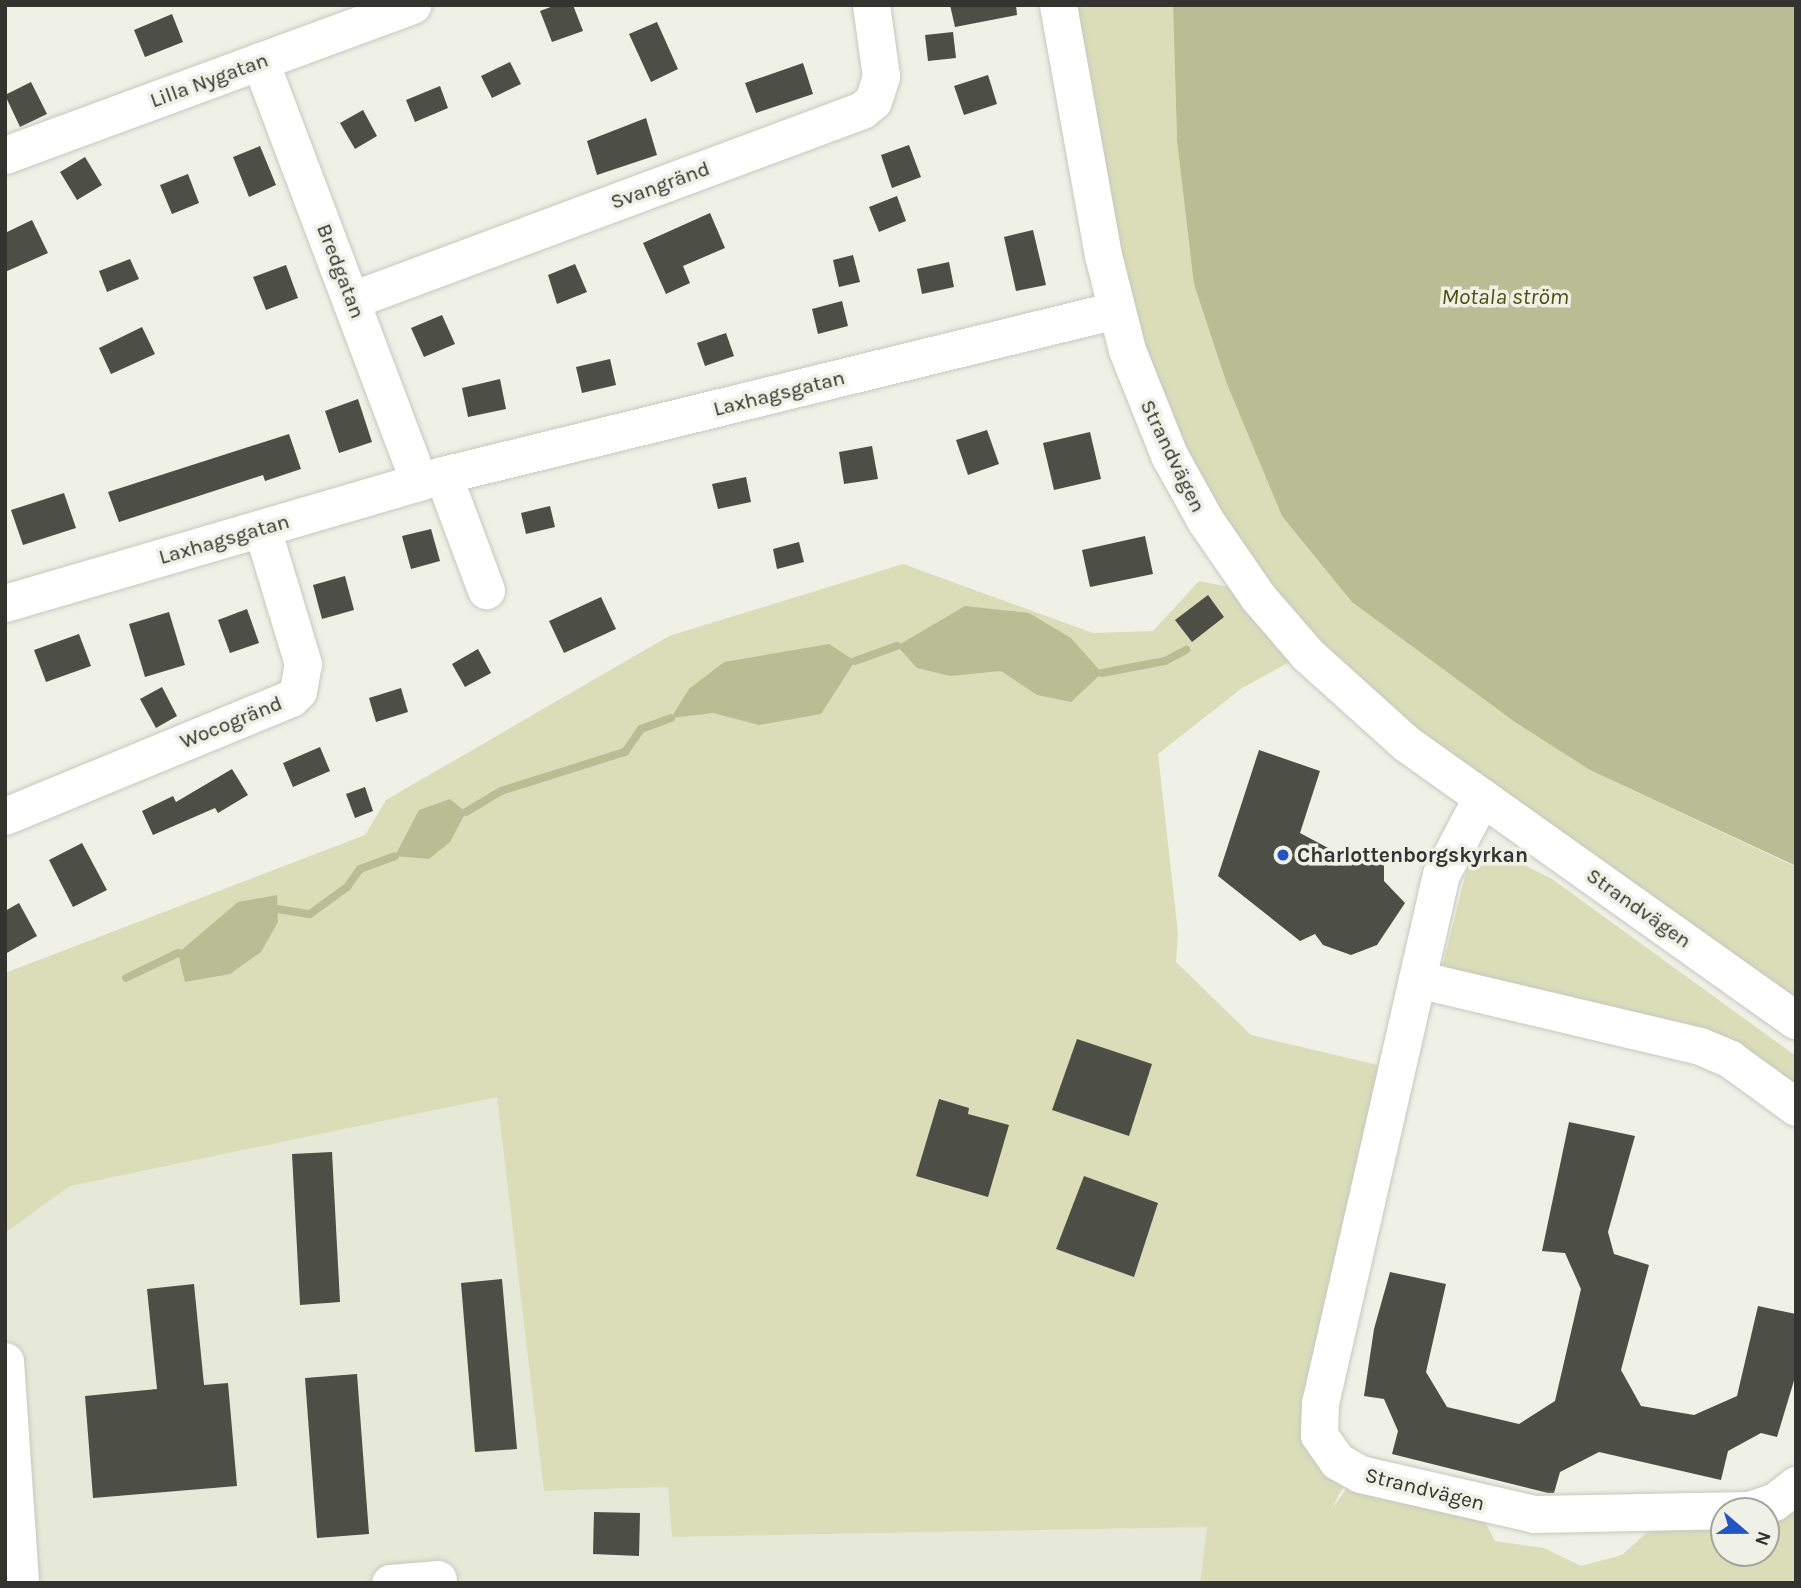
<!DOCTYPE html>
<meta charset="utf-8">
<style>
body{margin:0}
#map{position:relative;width:1801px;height:1588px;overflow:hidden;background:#eff0e6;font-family:Karla,sans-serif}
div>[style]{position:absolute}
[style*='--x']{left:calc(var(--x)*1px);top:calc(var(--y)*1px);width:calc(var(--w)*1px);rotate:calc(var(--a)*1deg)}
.built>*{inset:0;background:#e6e9d7}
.green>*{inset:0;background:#d9deb9}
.water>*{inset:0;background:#b8bd94}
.stream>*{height:8px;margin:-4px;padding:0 4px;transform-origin:4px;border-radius:4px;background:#b8bd94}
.building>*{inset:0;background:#4d4f46}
.roads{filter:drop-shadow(0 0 2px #c6c8be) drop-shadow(0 0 2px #c6c8be)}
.minor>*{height:37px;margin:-18.5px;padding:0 18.5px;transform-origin:18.5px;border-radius:18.5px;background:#fff}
.dots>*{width:19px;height:19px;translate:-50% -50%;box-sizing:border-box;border:4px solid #eff0e6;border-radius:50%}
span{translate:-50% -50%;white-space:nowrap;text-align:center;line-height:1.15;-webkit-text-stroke:7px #eff0e6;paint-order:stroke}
.street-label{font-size:21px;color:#33332f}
.poi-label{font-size:21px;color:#33332f;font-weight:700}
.left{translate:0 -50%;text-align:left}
.water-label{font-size:23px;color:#4b4f0c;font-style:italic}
.frame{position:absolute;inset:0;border:7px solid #33332f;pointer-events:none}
.north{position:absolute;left:1710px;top:1497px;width:70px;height:70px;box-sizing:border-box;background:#eff0e6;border:2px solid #a4a49d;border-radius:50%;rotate:110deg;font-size:19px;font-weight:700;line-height:28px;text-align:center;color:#33332f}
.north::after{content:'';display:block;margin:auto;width:24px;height:32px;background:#2454c2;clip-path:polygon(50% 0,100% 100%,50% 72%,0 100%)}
</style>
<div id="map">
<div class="built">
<div style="clip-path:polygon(497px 1096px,545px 1491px,668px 1487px,672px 1537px,1207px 1527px,1200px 1583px,5px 1583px,5px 1233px,70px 1186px)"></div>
</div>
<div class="green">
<div style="clip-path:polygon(1067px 5px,1173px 5px,1177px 140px,1590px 770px,1796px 867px,1796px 1033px,1310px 651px,1242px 688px,1158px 754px,1178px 933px,1176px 962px,1251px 1035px,1403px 1071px,1319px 1435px,1351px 1472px,1331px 1510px,1347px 1488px,1389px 1495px,1482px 1516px,1495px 1541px,1544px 1548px,1581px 1566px,1622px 1555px,1652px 1528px,1724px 1518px,1724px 1553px,1766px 1553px,1766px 1514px,1796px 1497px,1796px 1583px,1200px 1583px,1207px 1527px,672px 1537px,668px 1487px,544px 1491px,497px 1097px,70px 1186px,5px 1233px,5px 973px,365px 835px,386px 800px,669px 636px,903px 564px,1093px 633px,1153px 631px,1199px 581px,1260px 593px,1145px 392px)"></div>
<div style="clip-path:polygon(1496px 851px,1552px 879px,1796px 1056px,1796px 1092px,1456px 978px,1443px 964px,1468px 864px)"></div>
</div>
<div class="water">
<div style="clip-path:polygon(1173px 5px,1796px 5px,1796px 866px,1590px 770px,1515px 722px,1352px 602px,1282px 516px,1227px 384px,1194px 284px,1177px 140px)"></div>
<div style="clip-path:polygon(965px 606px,1029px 613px,1071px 638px,1102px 673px,1071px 702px,1037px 695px,1001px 671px,950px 676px,917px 668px,897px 646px)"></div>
<div style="clip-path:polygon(829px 644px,855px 661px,821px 714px,759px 725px,713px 713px,671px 718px,689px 689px,724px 662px)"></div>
<div style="clip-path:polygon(450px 799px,466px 812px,450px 842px,429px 859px,395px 856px,419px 810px)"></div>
<div style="clip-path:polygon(277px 895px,278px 922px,261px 952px,230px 974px,185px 982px,178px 953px,238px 902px)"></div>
</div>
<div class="stream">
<div style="--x:855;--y:661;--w:45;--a:-19.7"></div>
<div style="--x:1102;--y:673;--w:64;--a:-10.8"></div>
<div style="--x:1165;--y:661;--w:24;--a:-28"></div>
<div style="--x:466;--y:812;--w:41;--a:-31"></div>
<div style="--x:501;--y:791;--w:130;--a:-17.5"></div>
<div style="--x:625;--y:752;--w:28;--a:-55"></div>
<div style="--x:641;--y:729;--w:32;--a:-20"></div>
<div style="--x:277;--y:909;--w:33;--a:9"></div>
<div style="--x:310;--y:914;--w:46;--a:-36.1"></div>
<div style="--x:347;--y:887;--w:22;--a:-54"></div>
<div style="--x:360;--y:869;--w:37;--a:-20"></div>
<div style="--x:126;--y:978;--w:58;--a:-25.7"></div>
</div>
<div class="building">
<div style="clip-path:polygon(556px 5px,573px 5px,583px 31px,552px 42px,540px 11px)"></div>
<div style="clip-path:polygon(950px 5px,1016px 5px,1017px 15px,955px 27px)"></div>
<div style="clip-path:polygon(172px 14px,183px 42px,145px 57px,134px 30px)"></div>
<div style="clip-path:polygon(657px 22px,678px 69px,651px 82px,629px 34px)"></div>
<div style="clip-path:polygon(953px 32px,956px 58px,928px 61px,925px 35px)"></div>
<div style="clip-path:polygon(510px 62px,521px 84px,492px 98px,481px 76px)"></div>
<div style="clip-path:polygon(803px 63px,813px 94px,756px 113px,745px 83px)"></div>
<div style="clip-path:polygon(988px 75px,997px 104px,964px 115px,954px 86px)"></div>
<div style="clip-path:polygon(31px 82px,47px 114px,20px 127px,5px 95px)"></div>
<div style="clip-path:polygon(440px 86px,448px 108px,415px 122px,406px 100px)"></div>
<div style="clip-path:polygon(363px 110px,377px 136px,355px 149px,340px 123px)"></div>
<div style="clip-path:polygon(646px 118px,657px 155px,597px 175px,587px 141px)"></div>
<div style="clip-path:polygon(909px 145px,921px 177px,892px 188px,881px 155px)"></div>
<div style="clip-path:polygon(260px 146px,276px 185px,249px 197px,233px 157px)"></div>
<div style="clip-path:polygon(85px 157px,102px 185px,77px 200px,60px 172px)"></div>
<div style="clip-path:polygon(188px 174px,199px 203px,172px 214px,160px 185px)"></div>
<div style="clip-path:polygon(897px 196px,906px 221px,879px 232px,869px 207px)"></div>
<div style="clip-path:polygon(710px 213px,725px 248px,683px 266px,690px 283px,666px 294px,643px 243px)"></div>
<div style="clip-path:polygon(32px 220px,48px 253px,5px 272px,5px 233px)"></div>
<div style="clip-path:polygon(1033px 230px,1046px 285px,1016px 291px,1004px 237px)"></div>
<div style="clip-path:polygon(853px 255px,860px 282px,839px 287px,833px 260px)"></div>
<div style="clip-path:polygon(130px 259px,139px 279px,107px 292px,99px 271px)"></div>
<div style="clip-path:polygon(949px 262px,954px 287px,922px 294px,917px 269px)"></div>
<div style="clip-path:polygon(575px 264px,587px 292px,557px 304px,548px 275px)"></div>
<div style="clip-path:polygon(286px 265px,298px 298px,266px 310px,253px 277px)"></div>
<div style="clip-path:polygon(842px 301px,848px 326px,818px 334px,812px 309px)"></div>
<div style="clip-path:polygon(442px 315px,455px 344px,424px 357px,411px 328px)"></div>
<div style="clip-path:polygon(142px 327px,155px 354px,111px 374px,99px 348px)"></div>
<div style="clip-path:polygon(726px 333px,734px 356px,705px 366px,697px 343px)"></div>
<div style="clip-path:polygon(610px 359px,616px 385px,582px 393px,576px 367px)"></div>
<div style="clip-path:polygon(500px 379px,506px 409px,468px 417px,462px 388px)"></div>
<div style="clip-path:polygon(358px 399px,372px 442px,339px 453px,325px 411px)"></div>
<div style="clip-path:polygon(987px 430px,999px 464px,968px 475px,956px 440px)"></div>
<div style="clip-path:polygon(1090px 432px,1101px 479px,1054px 490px,1043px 443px)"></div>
<div style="clip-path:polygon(289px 434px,301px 469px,265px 481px,263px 475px,119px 522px,108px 492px)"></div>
<div style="clip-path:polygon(872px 446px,878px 479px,844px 484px,839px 452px)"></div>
<div style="clip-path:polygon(746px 477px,751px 502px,718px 509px,712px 484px)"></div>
<div style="clip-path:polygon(64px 493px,76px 528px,23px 545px,11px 510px)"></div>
<div style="clip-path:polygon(550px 506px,555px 527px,526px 534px,521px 513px)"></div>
<div style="clip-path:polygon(431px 529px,440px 561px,411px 569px,402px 536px)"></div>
<div style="clip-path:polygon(1145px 536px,1153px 574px,1090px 587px,1082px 550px)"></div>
<div style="clip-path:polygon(799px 542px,804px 562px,777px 569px,773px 549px)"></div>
<div style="clip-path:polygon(345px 576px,354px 610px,322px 619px,313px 585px)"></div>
<div style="clip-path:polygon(1208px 595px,1224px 617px,1192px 642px,1175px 620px)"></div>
<div style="clip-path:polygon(601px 597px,616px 629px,564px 653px,549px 621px)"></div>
<div style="clip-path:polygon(247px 609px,259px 643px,230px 653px,218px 620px)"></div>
<div style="clip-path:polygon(169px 612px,185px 665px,145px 677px,129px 624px)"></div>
<div style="clip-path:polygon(79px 634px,91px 666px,46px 682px,34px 650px)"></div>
<div style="clip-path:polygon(478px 649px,491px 673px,465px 687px,452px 664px)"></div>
<div style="clip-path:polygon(162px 687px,177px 716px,156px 728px,140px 699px)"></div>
<div style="clip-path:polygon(401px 688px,408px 712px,376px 722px,369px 698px)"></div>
<div style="clip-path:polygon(320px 747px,330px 771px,293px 787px,283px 763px)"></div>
<div style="clip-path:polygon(1259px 750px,1320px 771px,1300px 833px,1347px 858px,1362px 852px,1384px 861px,1384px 881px,1405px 903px,1377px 945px,1351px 955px,1323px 945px,1315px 934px,1300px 941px,1218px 876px)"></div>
<div style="clip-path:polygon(232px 769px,248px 795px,218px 813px,215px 808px,153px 835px,142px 811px,173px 796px,176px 802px)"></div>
<div style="clip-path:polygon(365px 787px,373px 811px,355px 818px,346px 794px)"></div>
<div style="clip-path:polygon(82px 843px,107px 890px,73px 907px,49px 860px)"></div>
<div style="clip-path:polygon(19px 903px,37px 936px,5px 954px,5px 911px)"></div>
<div style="clip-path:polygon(1077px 1039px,1152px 1064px,1129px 1136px,1052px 1110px)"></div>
<div style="clip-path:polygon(939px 1099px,969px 1108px,968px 1114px,1009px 1125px,988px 1197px,916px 1176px)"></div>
<div style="clip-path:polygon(1569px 1122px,1635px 1136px,1608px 1232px,1614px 1254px,1649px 1265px,1621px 1370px,1641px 1406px,1694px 1415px,1737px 1396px,1758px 1306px,1796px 1314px,1796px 1374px,1777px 1437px,1761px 1433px,1728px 1451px,1721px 1480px,1599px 1452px,1560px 1472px,1554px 1493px,1548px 1493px,1392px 1454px,1398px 1431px,1384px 1399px,1364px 1396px,1374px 1329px,1390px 1272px,1446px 1284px,1426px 1372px,1447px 1407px,1519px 1424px,1555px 1401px,1581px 1289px,1565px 1253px,1542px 1251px)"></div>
<div style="clip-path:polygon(332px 1152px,340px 1302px,300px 1305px,292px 1154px)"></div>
<div style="clip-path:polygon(1084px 1176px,1158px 1203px,1134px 1277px,1056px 1249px)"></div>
<div style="clip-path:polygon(502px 1279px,517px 1449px,475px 1452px,461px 1283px)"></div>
<div style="clip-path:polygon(194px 1284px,204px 1385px,228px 1383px,237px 1486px,93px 1498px,85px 1396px,157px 1389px,147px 1289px)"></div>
<div style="clip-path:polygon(357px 1374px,369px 1534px,317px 1538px,305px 1378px)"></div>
<div style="clip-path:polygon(594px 1512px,640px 1513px,639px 1556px,593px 1554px)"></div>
</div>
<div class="roads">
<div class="minor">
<div style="--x:1058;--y:5;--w:254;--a:79.8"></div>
<div style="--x:1103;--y:255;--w:98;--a:75.8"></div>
<div style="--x:1127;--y:350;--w:113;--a:68.2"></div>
<div style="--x:1169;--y:455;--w:74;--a:61"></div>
<div style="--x:1205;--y:520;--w:93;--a:55.5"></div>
<div style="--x:1258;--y:597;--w:77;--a:49.2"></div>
<div style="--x:1308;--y:655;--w:133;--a:42"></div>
<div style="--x:1407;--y:744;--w:477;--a:35.4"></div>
<div style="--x:260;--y:61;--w:450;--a:69.3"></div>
<div style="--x:5;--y:155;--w:434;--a:-20.2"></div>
<div style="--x:352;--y:300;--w:544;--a:-20.43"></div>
<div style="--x:862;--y:110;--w:14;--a:-39"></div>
<div style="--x:873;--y:101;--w:26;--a:-72"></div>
<div style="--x:881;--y:76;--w:72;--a:-98"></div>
<div style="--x:443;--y:475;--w:123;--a:69.5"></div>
<div style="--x:5;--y:603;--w:456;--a:-16.3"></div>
<div style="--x:443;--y:475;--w:693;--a:-13.78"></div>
<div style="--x:1482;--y:797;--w:87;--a:118"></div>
<div style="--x:1441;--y:874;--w:543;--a:102.88"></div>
<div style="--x:1320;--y:1403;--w:32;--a:92"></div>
<div style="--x:1319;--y:1435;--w:32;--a:55"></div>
<div style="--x:1337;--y:1461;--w:26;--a:29"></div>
<div style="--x:1360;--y:1474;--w:179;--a:12.9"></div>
<div style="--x:1534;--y:1514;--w:215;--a:-1.1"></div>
<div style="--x:1749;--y:1510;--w:26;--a:-18"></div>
<div style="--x:1774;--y:1502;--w:28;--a:-38"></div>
<div style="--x:5;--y:816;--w:309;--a:-22.4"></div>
<div style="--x:291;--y:698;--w:10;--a:-45"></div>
<div style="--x:298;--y:691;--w:27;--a:-80"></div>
<div style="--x:303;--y:664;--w:142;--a:-106.8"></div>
<div style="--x:1417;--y:979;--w:291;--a:13.3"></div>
<div style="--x:1700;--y:1046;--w:33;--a:23"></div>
<div style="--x:1730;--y:1059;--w:82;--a:36"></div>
<div style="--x:5;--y:1361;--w:223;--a:86.1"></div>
<div style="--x:390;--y:1583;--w:48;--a:-4.8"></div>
</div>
</div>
<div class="dots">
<div style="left:1283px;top:855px;background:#2454c2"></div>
</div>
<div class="street-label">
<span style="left:209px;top:80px;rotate:-20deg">Lilla Nygatan</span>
<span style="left:660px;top:185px;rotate:-20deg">Svangränd</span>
<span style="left:341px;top:271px;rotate:69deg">Bredgatan</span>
<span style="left:779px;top:393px;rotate:-14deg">Laxhagsgatan</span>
<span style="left:1173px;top:456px;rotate:64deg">Strandvägen</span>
<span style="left:224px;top:539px;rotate:-16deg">Laxhagsgatan</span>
<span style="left:231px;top:722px;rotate:-22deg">Wocogränd</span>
<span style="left:1639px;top:908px;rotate:35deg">Strandvägen</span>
<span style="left:1425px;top:1489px;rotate:14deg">Strandvägen</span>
</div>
<div class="poi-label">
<span class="left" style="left:1297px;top:855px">Charlottenborgskyrkan</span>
</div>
<div class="water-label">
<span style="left:1505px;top:297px">Motala ström</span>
</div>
<div class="frame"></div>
<div class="north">N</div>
</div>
